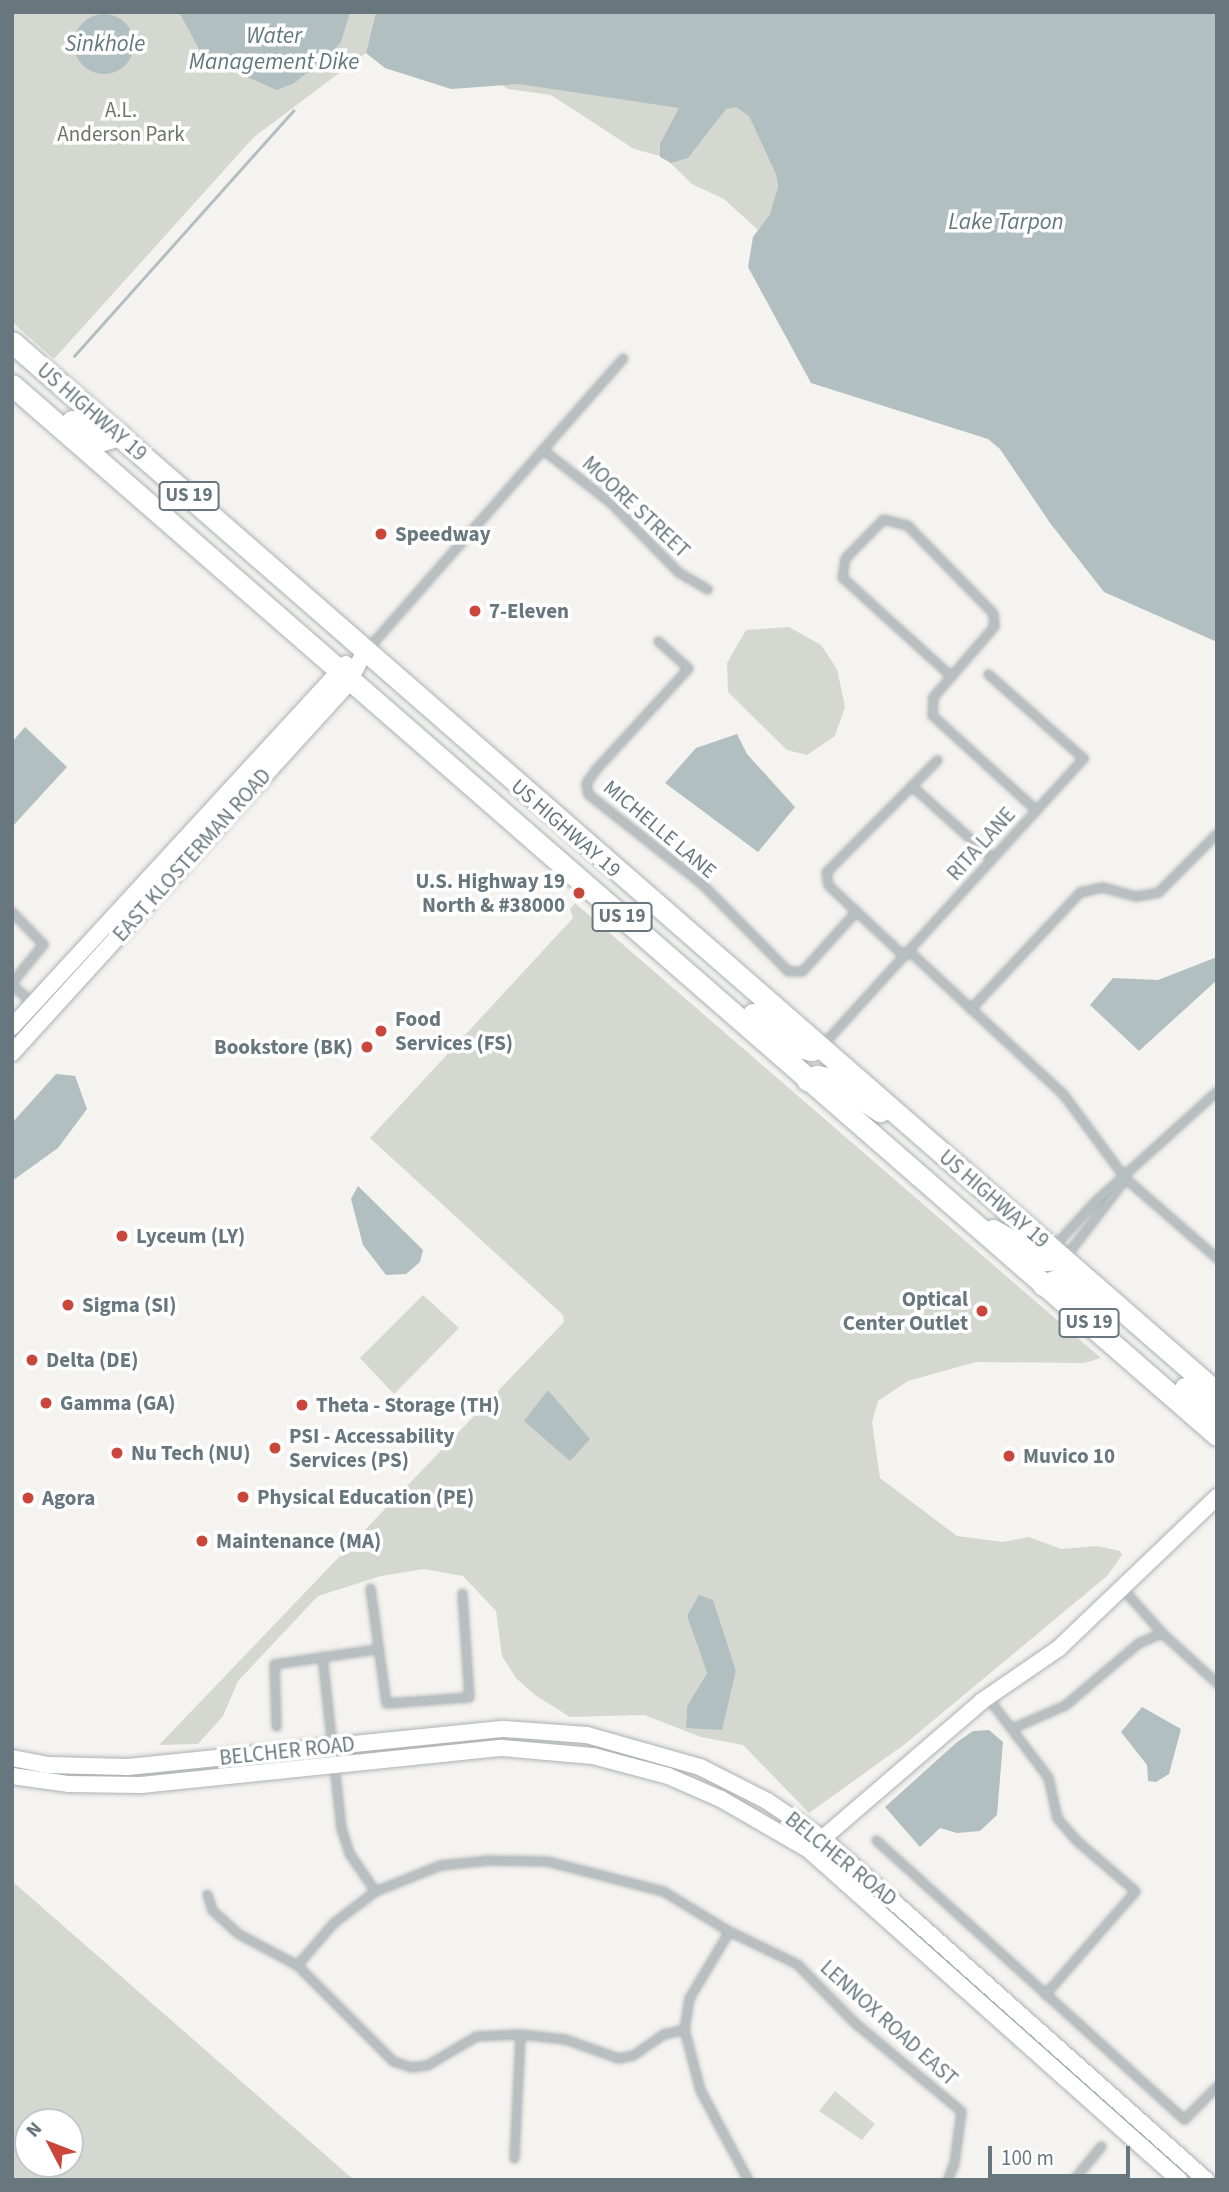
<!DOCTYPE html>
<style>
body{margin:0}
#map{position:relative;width:1229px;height:2192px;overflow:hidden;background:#f4f3f0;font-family:"Source Sans 3",sans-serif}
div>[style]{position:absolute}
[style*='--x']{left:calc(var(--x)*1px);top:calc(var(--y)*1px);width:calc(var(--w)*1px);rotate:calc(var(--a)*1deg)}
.green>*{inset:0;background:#d4d8d0}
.water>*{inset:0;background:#b2bfc1}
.round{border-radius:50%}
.stream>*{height:2.5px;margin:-1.25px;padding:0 1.25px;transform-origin:1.25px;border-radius:1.25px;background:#b2bfc1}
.roads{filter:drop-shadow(0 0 2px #acb2b4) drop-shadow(0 0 2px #acb2b4)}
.street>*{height:7px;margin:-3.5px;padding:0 3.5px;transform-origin:3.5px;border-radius:3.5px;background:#b9bec0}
.secondary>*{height:16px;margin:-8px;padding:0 8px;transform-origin:8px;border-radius:8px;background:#fff}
.highway>*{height:21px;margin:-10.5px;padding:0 10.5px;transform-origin:10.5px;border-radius:10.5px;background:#fff}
.dots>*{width:19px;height:19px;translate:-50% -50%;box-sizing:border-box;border:4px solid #fff;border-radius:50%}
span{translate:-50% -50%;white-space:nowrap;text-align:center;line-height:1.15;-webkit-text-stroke:7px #fff;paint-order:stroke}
.shield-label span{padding:2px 5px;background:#fff;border:2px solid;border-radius:5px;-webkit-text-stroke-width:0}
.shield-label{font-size:19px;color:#67777d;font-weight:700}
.park-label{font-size:21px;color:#6b7665}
.street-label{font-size:21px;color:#67777d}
.poi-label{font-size:21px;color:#67777d;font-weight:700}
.left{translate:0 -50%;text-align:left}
.right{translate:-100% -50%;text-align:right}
.water-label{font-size:23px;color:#63787b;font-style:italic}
.frame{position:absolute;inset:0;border:14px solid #67777d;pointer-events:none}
.north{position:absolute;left:14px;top:2108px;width:70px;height:70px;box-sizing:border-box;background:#fff;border:2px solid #c2c9cb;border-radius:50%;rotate:312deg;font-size:19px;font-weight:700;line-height:28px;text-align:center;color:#67777d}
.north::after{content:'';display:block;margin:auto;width:24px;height:32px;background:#ca453a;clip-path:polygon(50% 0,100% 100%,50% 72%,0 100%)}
.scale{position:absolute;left:988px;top:2146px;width:142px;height:32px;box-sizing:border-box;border:4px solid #67777d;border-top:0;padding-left:9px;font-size:21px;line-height:24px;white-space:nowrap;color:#67777d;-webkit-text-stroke:5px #fff;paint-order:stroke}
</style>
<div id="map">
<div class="green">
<div style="clip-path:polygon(12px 12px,376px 12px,366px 53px,254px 137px,54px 359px,12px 322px)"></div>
<div style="clip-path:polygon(483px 71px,733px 101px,772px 129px,778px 188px,773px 211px,758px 230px,724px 199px,692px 184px,664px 157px,634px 149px,551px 95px,508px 89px)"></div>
<div style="clip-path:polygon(789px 627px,821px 645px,837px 669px,845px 707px,835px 736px,807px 755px,787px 750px,728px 692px,727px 663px,746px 630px)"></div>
<div style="clip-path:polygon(evenodd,575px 903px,1101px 1358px,1084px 1363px,976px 1362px,908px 1381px,878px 1401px,872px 1422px,880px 1478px,957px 1536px,1003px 1542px,1029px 1537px,1061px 1549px,1097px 1546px,1120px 1551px,1122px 1555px,1107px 1576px,905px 1744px,809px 1813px,743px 1745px,701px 1737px,644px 1715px,570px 1717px,535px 1695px,516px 1678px,502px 1656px,496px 1611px,463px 1576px,424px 1569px,381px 1576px,318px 1596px,238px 1681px,223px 1716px,198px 1744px,159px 1745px,564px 1322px,563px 1315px,370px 1138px,573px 918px,570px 909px,575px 903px,687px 1616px,726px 1646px,736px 1671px,730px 1696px,686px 1728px,687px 1706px,707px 1673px,687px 1616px)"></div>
<div style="clip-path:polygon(423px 1295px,459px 1328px,394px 1394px,360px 1358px)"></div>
<div style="clip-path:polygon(evenodd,12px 1881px,354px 2180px,12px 2180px,12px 1881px,70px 2122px,70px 2164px,28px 2164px,28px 2122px,70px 2122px)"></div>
<div style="clip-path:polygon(835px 2091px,875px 2124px,862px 2140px,819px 2111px)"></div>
</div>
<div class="water">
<div style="clip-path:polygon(179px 12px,350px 12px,341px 42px,329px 56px,294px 83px,277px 90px,222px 66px,199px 49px)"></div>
<div style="clip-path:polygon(376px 12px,1217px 12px,1217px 642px,1104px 592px,1050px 523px,1000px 449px,988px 439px,811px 383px,748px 267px,753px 237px,770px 214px,778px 187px,776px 174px,749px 116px,736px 107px,726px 109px,688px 158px,671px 163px,660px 157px,660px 144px,679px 108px,519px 84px,451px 89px,385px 68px,366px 53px)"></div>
<div class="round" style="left:74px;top:14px;width:60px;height:60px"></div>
<div style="clip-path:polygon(25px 727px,67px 767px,12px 827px,12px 742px)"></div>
<div style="clip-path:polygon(737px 734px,747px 754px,795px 807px,758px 852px,665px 783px,696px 748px)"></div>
<div style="clip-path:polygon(1217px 957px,1217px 980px,1139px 1051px,1090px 1005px,1113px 978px,1158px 980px)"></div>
<div style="clip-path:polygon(56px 1074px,75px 1076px,87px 1109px,58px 1148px,12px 1181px,12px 1123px)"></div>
<div style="clip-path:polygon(358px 1186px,423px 1250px,420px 1262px,406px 1274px,386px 1275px,363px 1245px,351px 1199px)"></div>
<div style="clip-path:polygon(548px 1390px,590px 1439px,570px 1461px,524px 1421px)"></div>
<div style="clip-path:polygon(699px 1595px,713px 1600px,736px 1671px,722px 1730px,686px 1728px,687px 1706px,707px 1673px,687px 1616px)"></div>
<div style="clip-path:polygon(1142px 1707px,1181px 1729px,1169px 1774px,1156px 1782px,1148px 1781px,1147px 1765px,1121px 1732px)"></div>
<div style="clip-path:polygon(989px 1730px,1003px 1742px,997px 1815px,980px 1831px,957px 1833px,940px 1828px,920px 1847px,885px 1807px,957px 1742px,973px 1731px)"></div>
</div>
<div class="stream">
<div style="--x:74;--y:356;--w:329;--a:-48.2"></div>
</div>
<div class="roads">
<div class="street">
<div style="--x:542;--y:449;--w:88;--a:38"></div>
<div style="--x:611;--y:503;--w:96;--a:45.8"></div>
<div style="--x:678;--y:572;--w:34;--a:30"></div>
<div style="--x:658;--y:641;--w:40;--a:42"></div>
<div style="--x:688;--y:668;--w:138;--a:132.4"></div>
<div style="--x:595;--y:770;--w:16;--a:125"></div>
<div style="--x:586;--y:783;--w:11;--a:80"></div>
<div style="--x:588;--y:794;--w:145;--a:38.3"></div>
<div style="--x:702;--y:884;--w:122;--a:45.3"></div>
<div style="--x:788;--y:971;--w:14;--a:0"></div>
<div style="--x:802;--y:971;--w:81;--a:-48"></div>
<div style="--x:368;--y:648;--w:386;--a:-48.7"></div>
<div style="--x:951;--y:676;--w:147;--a:-137.8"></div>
<div style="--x:842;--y:577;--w:19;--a:-81"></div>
<div style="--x:845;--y:558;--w:54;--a:-45.7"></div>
<div style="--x:883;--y:519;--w:25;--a:14"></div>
<div style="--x:907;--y:525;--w:123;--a:45.7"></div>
<div style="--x:993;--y:613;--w:13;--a:86"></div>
<div style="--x:994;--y:626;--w:66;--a:130.7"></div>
<div style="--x:951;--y:676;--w:28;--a:131"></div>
<div style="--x:933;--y:697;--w:18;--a:93"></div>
<div style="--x:932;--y:715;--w:141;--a:42.4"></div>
<div style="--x:914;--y:788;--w:105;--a:41.9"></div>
<div style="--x:12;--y:912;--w:45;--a:45.9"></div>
<div style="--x:43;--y:944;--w:49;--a:129.2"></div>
<div style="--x:908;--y:950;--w:212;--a:42.9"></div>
<div style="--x:1063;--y:1094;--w:104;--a:53.6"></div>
<div style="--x:1125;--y:1178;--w:122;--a:41"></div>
<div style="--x:904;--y:956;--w:104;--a:-136.9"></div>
<div style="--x:828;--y:885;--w:13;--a:-99"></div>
<div style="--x:826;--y:872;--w:158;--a:-45.3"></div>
<div style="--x:12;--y:985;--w:28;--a:41"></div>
<div style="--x:970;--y:1009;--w:161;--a:-46.8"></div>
<div style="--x:1080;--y:892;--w:23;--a:-13"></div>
<div style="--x:1102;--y:887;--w:35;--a:15"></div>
<div style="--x:1136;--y:896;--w:22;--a:-10"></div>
<div style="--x:1158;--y:892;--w:83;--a:-45"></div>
<div style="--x:823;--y:1044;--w:387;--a:-47.7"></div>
<div style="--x:1083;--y:758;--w:127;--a:-138.5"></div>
<div style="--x:1054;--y:1246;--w:59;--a:-47.7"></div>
<div style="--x:1094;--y:1202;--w:166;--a:-42.1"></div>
<div style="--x:1064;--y:1258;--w:93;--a:-52.4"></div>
<div style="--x:370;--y:1588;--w:116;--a:82.1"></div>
<div style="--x:386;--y:1703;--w:83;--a:-4.1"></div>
<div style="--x:469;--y:1697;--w:104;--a:-93.9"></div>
<div style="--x:1123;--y:1589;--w:59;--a:48.4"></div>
<div style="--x:1162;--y:1633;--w:74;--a:42.3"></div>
<div style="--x:322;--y:1656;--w:173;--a:83.7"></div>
<div style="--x:341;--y:1828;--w:26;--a:72"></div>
<div style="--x:349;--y:1853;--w:46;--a:55.6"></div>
<div style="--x:988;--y:1698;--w:99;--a:52.8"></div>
<div style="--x:1048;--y:1777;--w:42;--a:77.6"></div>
<div style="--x:1057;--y:1818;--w:29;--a:49"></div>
<div style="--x:1076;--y:1840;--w:78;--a:40.8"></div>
<div style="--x:1135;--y:1891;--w:137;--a:131.1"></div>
<div style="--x:276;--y:1726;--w:62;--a:-91.8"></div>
<div style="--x:274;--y:1664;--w:103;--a:-8.4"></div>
<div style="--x:1012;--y:1728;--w:58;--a:-23.5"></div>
<div style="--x:1065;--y:1705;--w:96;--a:-40.3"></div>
<div style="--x:1138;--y:1643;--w:26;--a:-23"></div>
<div style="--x:876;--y:1840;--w:416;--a:42.2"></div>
<div style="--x:1184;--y:2119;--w:47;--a:-45"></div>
<div style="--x:207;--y:1894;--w:17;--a:73"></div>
<div style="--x:212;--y:1910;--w:36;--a:42"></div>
<div style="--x:239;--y:1934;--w:66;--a:28.1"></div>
<div style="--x:297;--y:1965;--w:136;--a:45"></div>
<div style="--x:393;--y:2061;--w:19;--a:18"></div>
<div style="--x:411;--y:2067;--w:16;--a:-7"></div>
<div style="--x:427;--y:2065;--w:57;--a:-30.6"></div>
<div style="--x:476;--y:2036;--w:44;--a:-2.6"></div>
<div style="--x:520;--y:2034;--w:45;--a:6.3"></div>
<div style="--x:565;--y:2039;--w:56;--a:19.7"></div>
<div style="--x:618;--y:2058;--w:15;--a:-11"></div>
<div style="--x:633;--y:2055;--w:37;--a:-35"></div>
<div style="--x:663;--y:2034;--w:22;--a:-13"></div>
<div style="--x:729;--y:1931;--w:78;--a:120.8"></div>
<div style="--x:689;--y:1998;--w:31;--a:99"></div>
<div style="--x:684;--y:2029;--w:63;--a:75.3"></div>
<div style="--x:700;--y:2090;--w:102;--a:61.9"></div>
<div style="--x:297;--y:1965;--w:55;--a:-49.4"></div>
<div style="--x:333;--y:1923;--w:53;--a:-37.3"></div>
<div style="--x:375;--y:1891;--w:70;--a:-21.8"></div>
<div style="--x:440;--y:1865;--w:49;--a:-5.8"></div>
<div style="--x:489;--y:1860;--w:58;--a:1"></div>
<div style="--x:547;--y:1861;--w:120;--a:14.5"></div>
<div style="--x:663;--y:1891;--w:77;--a:31.2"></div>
<div style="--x:729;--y:1931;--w:76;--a:25.9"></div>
<div style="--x:797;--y:1964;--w:83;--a:45.5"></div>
<div style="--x:855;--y:2023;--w:138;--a:39.7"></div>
<div style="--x:961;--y:2111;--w:52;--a:97.7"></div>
<div style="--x:954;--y:2163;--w:18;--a:112"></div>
<div style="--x:514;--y:2158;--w:124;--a:-87.2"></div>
<div style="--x:1073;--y:2180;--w:44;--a:-50.5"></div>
</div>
<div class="secondary">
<div style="--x:12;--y:1027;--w:493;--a:-47.4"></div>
<div style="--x:12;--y:1053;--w:498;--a:-47.7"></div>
<div style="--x:347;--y:685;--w:38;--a:-62"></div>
<div style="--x:12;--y:1758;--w:37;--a:11"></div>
<div style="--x:48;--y:1765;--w:80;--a:1.4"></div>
<div style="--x:128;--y:1767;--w:378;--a:-5.8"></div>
<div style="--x:504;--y:1729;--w:83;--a:4.1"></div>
<div style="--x:587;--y:1735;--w:117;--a:15.8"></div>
<div style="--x:700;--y:1767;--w:75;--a:26.9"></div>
<div style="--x:767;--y:1801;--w:66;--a:33.9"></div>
<div style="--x:822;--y:1838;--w:514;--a:41.69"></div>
<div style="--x:12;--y:1776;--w:58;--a:8"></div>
<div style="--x:69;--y:1784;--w:72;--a:0.8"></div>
<div style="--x:141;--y:1785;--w:363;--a:-5.9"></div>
<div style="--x:502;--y:1748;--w:91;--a:5"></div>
<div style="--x:593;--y:1756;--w:78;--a:14.9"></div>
<div style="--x:668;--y:1776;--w:58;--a:23.5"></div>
<div style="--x:721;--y:1799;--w:102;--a:30.1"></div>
<div style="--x:809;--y:1850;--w:496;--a:41.7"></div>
<div style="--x:816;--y:1844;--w:219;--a:-40.7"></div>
<div style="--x:982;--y:1701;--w:93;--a:-34.5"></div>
<div style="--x:1059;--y:1648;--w:219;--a:-43.7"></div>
</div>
<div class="highway">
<div style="--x:12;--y:342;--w:1599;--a:41.09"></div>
<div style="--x:12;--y:385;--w:1598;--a:41.07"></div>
<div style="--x:72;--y:421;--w:34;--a:37"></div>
<div style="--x:99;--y:441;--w:22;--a:-16"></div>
<div style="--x:753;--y:1014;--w:48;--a:40"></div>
<div style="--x:790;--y:1045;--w:22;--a:13"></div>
<div style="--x:811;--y:1050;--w:9;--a:-18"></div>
<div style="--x:807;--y:1080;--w:11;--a:-22"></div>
<div style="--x:817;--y:1076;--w:15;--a:11"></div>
<div style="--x:832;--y:1079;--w:58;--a:33.7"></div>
<div style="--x:993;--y:1230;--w:60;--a:30"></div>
<div style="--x:1045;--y:1260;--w:18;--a:-3"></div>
<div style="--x:1043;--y:1285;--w:15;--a:-20"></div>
<div style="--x:1057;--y:1280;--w:9;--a:21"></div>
<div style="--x:1065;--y:1283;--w:46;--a:36.1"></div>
<div style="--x:1185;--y:1388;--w:42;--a:40.2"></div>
</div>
</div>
<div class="dots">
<div style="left:381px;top:534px;background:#ca453a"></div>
<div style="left:475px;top:611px;background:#ca453a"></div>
<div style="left:579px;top:893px;background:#ca453a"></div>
<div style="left:381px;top:1031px;background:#ca453a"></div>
<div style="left:367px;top:1047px;background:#ca453a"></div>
<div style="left:122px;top:1236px;background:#ca453a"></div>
<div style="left:68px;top:1305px;background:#ca453a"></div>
<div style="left:982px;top:1311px;background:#ca453a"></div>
<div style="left:32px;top:1360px;background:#ca453a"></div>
<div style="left:46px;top:1403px;background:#ca453a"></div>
<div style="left:302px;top:1405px;background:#ca453a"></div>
<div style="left:275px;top:1448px;background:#ca453a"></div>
<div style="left:117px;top:1453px;background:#ca453a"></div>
<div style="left:1009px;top:1456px;background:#ca453a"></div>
<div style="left:243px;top:1497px;background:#ca453a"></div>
<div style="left:28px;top:1498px;background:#ca453a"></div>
<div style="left:202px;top:1541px;background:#ca453a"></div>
</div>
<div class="shield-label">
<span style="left:189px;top:496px">US 19</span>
<span style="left:622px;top:917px">US 19</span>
<span style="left:1089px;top:1323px">US 19</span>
</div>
<div class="park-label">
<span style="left:121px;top:122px">A.L.<br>Anderson Park</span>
</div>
<div class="street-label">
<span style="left:92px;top:412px;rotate:41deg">US HIGHWAY 19</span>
<span style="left:636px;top:507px;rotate:43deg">MOORE STREET</span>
<span style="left:566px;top:828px;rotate:41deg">US HIGHWAY 19</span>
<span style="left:660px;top:829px;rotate:40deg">MICHELLE LANE</span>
<span style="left:981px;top:844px;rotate:-48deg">RITA LANE</span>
<span style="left:192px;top:855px;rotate:-48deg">EAST KLOSTERMAN ROAD</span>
<span style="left:994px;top:1199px;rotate:41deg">US HIGHWAY 19</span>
<span style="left:287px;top:1751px;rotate:-6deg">BELCHER ROAD</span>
<span style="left:841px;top:1859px;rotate:39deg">BELCHER ROAD</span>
<span style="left:889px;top:2023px;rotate:42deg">LENNOX ROAD EAST</span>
</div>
<div class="poi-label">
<span class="left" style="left:395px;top:534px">Speedway</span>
<span class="left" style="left:489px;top:611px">7-Eleven</span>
<span class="right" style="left:565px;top:893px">U.S. Highway 19<br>North &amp; #38000</span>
<span class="left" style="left:395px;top:1031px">Food<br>Services (FS)</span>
<span class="right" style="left:353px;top:1047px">Bookstore (BK)</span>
<span class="left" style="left:136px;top:1236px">Lyceum (LY)</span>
<span class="right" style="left:968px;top:1311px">Optical<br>Center Outlet</span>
<span class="left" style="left:82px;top:1305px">Sigma (SI)</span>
<span class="left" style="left:46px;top:1360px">Delta (DE)</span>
<span class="left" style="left:60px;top:1403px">Gamma (GA)</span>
<span class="left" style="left:316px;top:1405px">Theta - Storage (TH)</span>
<span class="left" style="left:289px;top:1448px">PSI - Accessability<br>Services (PS)</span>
<span class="left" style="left:131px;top:1453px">Nu Tech (NU)</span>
<span class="left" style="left:1023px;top:1456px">Muvico 10</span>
<span class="left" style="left:257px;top:1497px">Physical Education (PE)</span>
<span class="left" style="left:42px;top:1498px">Agora</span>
<span class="left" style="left:216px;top:1541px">Maintenance (MA)</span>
</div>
<div class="water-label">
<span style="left:274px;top:49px">Water<br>Management Dike</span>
<span style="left:105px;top:44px">Sinkhole</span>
<span style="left:1006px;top:222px">Lake Tarpon</span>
</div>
<div class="frame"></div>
<div class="north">N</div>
<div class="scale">100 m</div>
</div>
